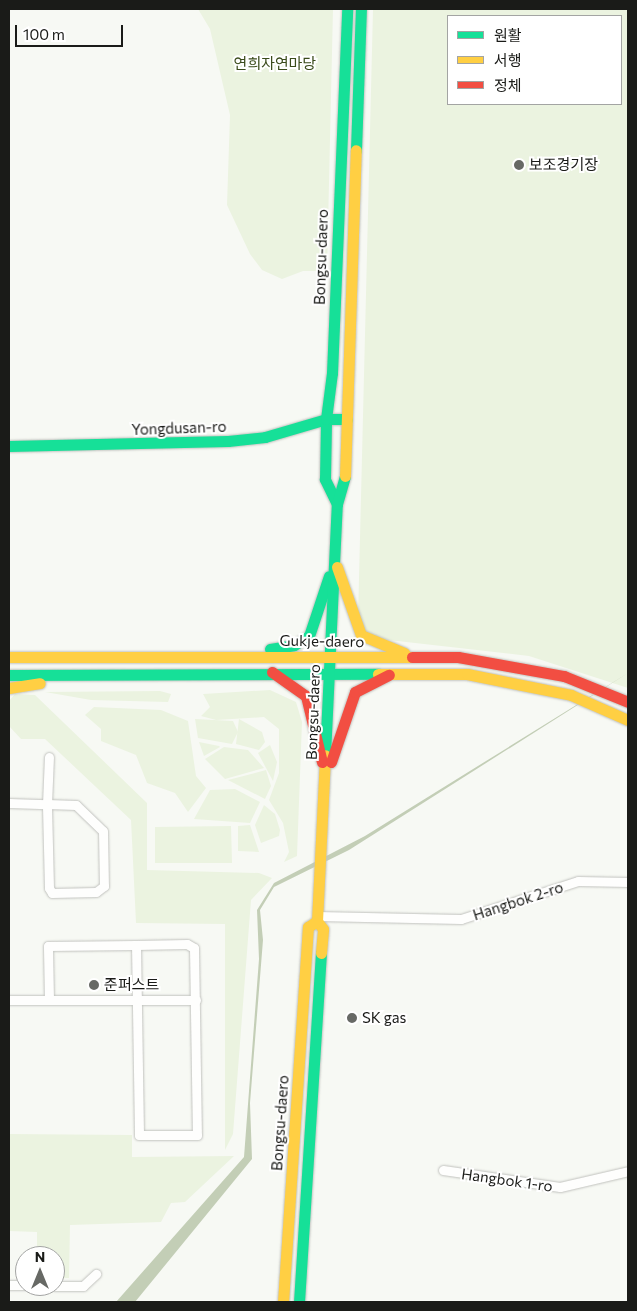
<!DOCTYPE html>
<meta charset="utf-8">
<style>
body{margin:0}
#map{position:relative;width:637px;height:1311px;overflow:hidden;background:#f7f9f4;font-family:Commissioner,"Noto Sans KR",sans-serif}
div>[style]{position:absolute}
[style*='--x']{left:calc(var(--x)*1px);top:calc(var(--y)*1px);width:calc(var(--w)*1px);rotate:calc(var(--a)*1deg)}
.green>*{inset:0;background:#ebf3e0}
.water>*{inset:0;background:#c3ceb6}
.roads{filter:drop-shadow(0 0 1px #c1c2be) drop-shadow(0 0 1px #c1c2be)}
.street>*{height:9px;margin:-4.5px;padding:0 4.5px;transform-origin:4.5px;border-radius:4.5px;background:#fefefd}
.fast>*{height:11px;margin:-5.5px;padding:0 5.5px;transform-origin:5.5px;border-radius:5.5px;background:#16e098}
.slow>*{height:11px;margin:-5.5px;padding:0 5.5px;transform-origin:5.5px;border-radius:5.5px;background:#ffcf43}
.jam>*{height:11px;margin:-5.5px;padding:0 5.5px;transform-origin:5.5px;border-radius:5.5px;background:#f24e42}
.dots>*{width:14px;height:14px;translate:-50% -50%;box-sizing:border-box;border:2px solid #fff;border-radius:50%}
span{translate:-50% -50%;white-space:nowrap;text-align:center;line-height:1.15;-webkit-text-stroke:4px #fff;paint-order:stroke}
.park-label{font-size:15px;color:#3a4b1b}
.poi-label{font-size:15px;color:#1a1b18}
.left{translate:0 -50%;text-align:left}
.street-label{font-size:15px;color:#1a1b18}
.frame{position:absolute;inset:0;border:10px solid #1a1b18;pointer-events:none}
.legend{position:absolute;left:447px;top:15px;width:175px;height:90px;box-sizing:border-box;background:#fff;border:1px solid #a3a4a3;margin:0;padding:6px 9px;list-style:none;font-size:15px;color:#1a1b18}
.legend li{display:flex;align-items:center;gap:10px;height:25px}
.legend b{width:25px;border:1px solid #a3a4a3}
.north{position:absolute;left:15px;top:1246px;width:50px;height:50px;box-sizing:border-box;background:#fff;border:1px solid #a3a4a3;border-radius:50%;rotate:0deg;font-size:14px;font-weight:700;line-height:20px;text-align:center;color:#1a1b18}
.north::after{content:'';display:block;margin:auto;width:18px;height:22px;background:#676965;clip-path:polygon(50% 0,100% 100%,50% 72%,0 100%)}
.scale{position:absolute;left:15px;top:25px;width:108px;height:22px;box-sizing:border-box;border:2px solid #1a1b18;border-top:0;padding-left:6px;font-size:15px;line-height:18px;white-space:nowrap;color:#1a1b18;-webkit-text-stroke:4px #fff;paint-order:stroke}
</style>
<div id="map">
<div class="green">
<div style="clip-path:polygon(198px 9px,333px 9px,327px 271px,303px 271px,282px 279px,262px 270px,250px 254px,227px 205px,230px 115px,210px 29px)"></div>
<div style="clip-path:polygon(evenodd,373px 9px,628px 9px,628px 688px,529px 656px,371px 638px,358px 619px,373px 9px,448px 16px,621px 16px,621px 104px,448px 104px,448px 16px)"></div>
<div style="clip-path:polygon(270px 690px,296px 702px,302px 722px,297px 856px,284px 862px,289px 852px,283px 823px,269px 800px,279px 773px,279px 729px,264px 717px,216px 720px,201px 716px,210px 707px,203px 694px)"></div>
<div style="clip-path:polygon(160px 691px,171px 694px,168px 702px,91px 700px,45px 692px)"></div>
<div style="clip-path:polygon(15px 694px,35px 695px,147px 803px,147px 870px,259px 873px,272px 878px,251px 900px,233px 1134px,225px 1150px,225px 924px,136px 923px,131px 820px,45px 739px,21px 739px,9px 726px,9px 701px)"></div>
<div style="clip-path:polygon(94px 707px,161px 710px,188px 721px,196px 776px,206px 788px,188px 812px,175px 793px,147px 783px,136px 755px,101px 741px,101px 729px,85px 715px)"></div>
<div style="clip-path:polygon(195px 719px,233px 721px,238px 732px,232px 744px,198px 738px)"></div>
<div style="clip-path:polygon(239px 719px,262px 732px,265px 742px,259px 750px,236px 744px)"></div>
<div style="clip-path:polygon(199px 742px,219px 746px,220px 747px,204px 756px)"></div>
<div style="clip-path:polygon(270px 745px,277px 762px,273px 781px,258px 753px)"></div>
<div style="clip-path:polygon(224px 747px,248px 750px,264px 768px,225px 779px,205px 759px)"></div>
<div style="clip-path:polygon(266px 770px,271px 786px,265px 799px,228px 780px)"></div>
<div style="clip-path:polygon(235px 789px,260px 802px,250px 823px,194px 819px,210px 790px)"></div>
<div style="clip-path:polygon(264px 805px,275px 814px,280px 830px,279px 836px,261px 843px,255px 825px)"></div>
<div style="clip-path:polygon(250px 825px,259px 852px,238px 851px,238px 826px)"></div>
<div style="clip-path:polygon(231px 826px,232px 863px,155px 863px,155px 827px)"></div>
<div style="clip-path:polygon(9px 1134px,132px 1135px,132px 1157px,234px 1156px,185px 1202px,171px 1203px,161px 1222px,70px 1225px,69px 1278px,55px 1278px,55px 1256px,37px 1256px,37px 1232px,9px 1231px)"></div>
</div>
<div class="water">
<div style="clip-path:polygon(628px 673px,349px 850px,274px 887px,260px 910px,263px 940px,250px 1103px,252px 1159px,135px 1302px,116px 1302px,244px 1157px,259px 959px,257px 910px,274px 883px,365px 836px)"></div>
</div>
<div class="roads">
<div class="street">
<div style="--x:9;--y:803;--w:38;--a:2"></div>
<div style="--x:47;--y:804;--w:29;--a:2"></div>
<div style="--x:76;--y:805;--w:37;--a:44"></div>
<div style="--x:103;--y:831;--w:55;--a:89"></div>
<div style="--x:104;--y:886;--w:10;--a:143"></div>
<div style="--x:96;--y:892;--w:44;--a:178.7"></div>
<div style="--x:52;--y:893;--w:6;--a:-121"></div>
<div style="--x:49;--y:888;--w:84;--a:-91.4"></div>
<div style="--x:47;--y:804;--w:47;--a:-87.6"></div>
<div style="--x:317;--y:916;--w:144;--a:1.2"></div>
<div style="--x:461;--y:919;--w:123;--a:-18"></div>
<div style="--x:578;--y:881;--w:50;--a:1.1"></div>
<div style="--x:9;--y:1000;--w:187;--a:0"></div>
<div style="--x:49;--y:1000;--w:54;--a:-91.1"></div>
<div style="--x:48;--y:946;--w:88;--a:-0.7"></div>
<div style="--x:136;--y:945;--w:51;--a:-1.1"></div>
<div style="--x:187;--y:944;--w:8;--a:30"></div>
<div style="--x:194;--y:948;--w:187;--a:89.1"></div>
<div style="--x:197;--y:1135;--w:58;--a:180"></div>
<div style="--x:139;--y:1135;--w:190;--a:-90.9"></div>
<div style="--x:443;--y:1170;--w:118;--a:8.3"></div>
<div style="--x:560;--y:1187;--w:70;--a:-13.2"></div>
<div style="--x:9;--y:1285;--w:16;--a:0"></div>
<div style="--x:55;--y:1286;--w:28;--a:0"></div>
<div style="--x:83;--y:1286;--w:18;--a:-43"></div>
</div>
<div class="fast">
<div style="--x:356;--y:150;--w:141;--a:-88"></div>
<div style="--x:9;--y:446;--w:219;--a:-1.3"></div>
<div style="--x:228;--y:441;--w:37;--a:-6"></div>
<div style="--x:265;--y:437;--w:64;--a:-16.4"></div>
<div style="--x:326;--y:419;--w:21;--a:0"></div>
<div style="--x:337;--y:504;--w:28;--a:-116"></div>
<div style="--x:325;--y:479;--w:60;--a:-89"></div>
<div style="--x:326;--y:419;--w:46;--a:-82.6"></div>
<div style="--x:332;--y:373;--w:364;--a:-87.6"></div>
<div style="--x:270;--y:649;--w:24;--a:-9"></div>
<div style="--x:294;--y:645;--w:17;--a:-31"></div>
<div style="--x:309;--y:636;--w:63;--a:-71.6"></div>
<div style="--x:9;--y:675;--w:369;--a:-0.2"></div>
<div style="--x:325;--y:755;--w:251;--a:-87.3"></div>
<div style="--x:337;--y:504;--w:29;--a:-74"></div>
<div style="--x:299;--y:1302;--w:350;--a:-86.4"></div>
</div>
<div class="slow">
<div style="--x:345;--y:476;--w:326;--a:-88.1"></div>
<div style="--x:337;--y:567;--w:72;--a:70.6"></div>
<div style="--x:361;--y:635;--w:47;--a:22.7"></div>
<div style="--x:9;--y:657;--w:403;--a:0"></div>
<div style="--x:378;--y:674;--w:89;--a:0"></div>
<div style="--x:467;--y:674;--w:106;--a:11.4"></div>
<div style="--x:571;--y:695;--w:62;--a:23.7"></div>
<div style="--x:9;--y:688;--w:31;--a:-9"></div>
<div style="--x:321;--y:953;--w:24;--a:-85"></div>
<div style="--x:323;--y:929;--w:10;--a:-127"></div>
<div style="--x:317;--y:921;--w:166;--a:-87.2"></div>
<div style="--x:283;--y:1302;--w:376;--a:-86.2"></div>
<div style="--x:308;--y:927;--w:11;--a:-34"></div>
</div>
<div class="jam">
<div style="--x:412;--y:657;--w:46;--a:0"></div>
<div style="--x:458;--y:657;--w:108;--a:10.2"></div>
<div style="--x:564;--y:676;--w:69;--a:22.1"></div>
<div style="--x:272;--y:672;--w:42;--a:35.2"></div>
<div style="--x:306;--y:696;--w:68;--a:76.4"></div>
<div style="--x:331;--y:762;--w:74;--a:-71.1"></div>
<div style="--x:355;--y:692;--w:38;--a:-27"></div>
</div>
</div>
<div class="dots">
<div style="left:519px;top:165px;background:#676965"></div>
<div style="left:94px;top:985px;background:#676965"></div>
<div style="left:352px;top:1018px;background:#676965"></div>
</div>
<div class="park-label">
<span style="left:275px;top:64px">연희자연마당</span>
</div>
<div class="poi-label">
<span class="left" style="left:529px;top:165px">보조경기장</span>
<span class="left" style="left:104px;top:985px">준퍼스트</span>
<span class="left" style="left:362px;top:1018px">SK gas</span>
</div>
<div class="street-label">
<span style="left:321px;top:257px;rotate:-88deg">Bongsu-daero</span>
<span style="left:179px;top:428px;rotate:-2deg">Yongdusan-ro</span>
<span style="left:322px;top:641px;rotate:1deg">Gukje-daero</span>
<span style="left:313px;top:712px;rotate:-88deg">Bongsu-daero</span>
<span style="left:518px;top:901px;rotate:-18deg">Hangbok 2-ro</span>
<span style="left:280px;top:1123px;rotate:-86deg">Bongsu-daero</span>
<span style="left:507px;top:1180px;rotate:8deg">Hangbok 1-ro</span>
</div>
<div class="frame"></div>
<ul class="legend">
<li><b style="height:6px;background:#16e098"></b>원활</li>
<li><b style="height:6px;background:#ffcf43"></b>서행</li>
<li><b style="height:6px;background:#f24e42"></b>정체</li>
</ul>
<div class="north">N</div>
<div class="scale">100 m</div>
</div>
